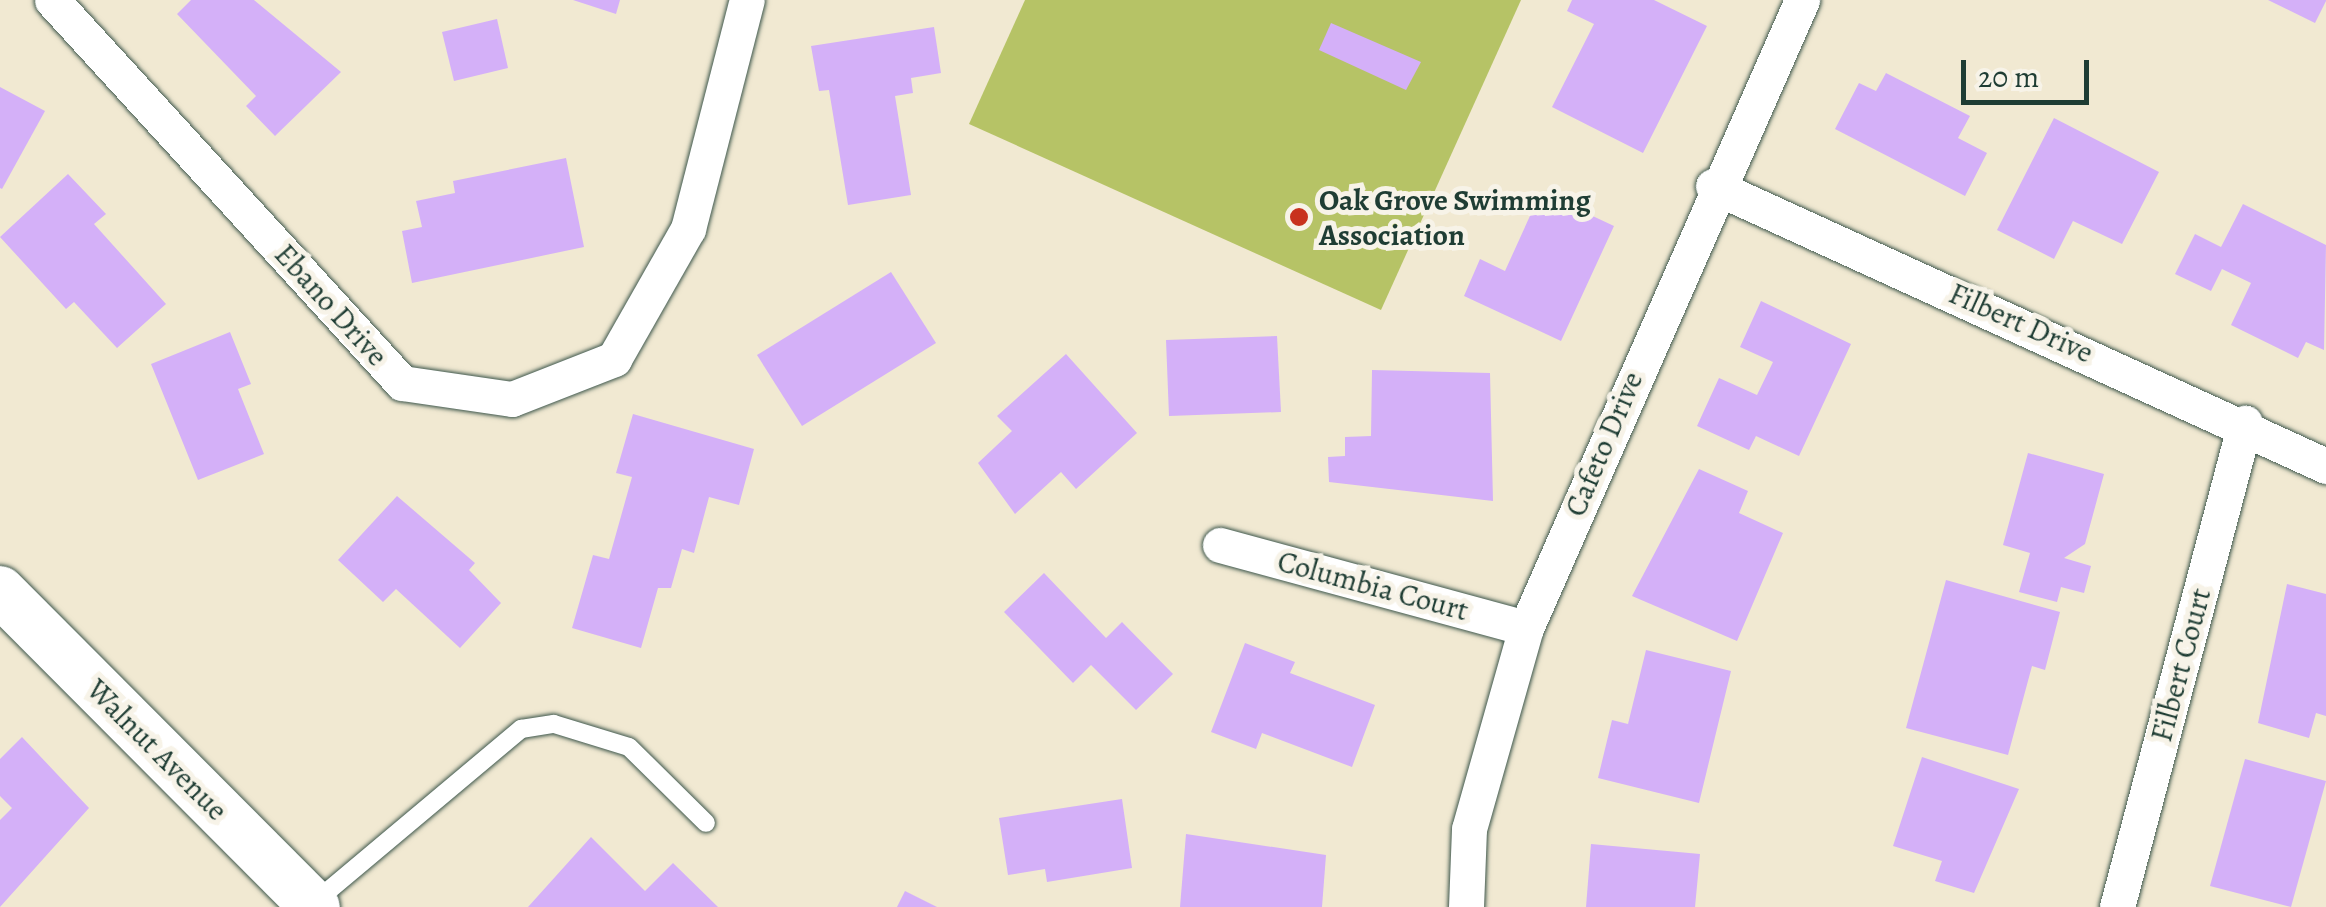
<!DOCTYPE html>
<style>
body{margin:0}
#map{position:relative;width:2326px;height:907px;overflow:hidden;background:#f1e9d2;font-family:Alegreya,serif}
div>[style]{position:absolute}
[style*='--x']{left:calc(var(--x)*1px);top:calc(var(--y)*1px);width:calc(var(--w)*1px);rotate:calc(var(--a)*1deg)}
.green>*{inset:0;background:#b6c366}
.building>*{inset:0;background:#d4b0f8}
.roads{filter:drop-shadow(0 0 2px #3e574c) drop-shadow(0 0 2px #3e574c)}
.lane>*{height:18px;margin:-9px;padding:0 9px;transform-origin:9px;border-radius:9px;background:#fff}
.street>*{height:35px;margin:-17.5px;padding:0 17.5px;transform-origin:17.5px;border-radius:17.5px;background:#fff}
.secondary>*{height:50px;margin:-25px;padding:0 25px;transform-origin:25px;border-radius:25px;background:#fff}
.dots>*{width:28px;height:28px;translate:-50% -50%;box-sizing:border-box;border:5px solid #f7f3e8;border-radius:50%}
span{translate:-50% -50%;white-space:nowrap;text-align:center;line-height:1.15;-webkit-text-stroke:10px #f7f3e8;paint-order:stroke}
.poi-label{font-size:30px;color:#1f3d34;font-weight:700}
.left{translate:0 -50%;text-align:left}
.street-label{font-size:30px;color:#1f3d34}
.scale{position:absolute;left:1961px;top:60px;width:128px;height:45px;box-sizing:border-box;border:5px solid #1f3d34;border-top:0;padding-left:12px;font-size:30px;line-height:35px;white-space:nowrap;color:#1f3d34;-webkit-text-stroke:8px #f7f3e8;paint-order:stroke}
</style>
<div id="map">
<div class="green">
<div style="clip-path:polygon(1025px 0,1521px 0,1381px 310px,969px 124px)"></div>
</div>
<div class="building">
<div style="clip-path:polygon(191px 0,254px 0,341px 72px,275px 136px,246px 106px,256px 96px,177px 14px)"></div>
<div style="clip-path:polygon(573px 0,620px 0,616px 14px)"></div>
<div style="clip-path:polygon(1572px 0,1654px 0,1707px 26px,1643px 153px,1552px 107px,1594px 24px,1567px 11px)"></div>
<div style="clip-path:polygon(2268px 0,2326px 0,2326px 1px,2315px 23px)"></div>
<div style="clip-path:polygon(497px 19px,508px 68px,454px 81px,442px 32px)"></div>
<div style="clip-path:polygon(1331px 23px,1421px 62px,1406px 90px,1319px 50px)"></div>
<div style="clip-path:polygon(934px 27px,941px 73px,911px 78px,913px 93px,895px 96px,911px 195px,848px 205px,829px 90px,819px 91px,811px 46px)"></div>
<div style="clip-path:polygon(1886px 73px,1970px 116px,1958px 138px,1987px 153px,1965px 196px,1835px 129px,1859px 83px,1876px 91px)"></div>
<div style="clip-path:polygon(0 87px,45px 111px,2px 189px,0 188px)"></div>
<div style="clip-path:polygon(2054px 118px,2159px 172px,2122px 244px,2073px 221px,2054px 259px,1997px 230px)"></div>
<div style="clip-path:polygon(566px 158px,584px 247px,412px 283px,402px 231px,422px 227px,416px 201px,455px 193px,453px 181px)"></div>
<div style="clip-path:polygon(68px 174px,106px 214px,94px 224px,166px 304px,117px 348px,74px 302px,66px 309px,0 237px)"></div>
<div style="clip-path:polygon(1552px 197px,1614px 226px,1561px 341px,1464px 296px,1480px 259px,1505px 271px,1534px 207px,1545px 213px)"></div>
<div style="clip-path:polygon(2243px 204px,2326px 245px,2324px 350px,2306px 342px,2298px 358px,2231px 325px,2251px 283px,2222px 269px,2211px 291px,2175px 274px,2195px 234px,2221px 247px)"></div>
<div style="clip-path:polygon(891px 272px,936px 343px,802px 426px,757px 355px)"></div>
<div style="clip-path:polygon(1761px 301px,1851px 344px,1799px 456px,1756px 436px,1749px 450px,1697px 426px,1719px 378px,1757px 395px,1773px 362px,1740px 347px)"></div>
<div style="clip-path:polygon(230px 332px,251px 384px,238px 389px,264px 454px,198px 480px,151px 364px)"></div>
<div style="clip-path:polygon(1277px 336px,1281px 412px,1169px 416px,1166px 340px)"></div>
<div style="clip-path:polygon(1066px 354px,1137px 433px,1076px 489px,1061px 472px,1015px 514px,978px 463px,1012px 431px,997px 416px)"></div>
<div style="clip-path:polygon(1372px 370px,1490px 373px,1493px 501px,1329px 482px,1328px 457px,1345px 456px,1345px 437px,1371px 436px)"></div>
<div style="clip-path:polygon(633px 414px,754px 449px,739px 505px,709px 497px,694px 553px,682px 549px,671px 588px,658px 588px,641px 648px,572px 628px,593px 555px,609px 559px,632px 477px,616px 473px)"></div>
<div style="clip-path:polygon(2028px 453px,2104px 474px,2085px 544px,2064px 558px,2091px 566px,2084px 593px,2061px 587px,2057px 602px,2019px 592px,2030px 553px,2003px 545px)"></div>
<div style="clip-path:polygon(1699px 469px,1748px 491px,1739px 513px,1783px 533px,1737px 641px,1632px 596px)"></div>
<div style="clip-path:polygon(397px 496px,475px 563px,469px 570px,501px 603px,460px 648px,396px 589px,383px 602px,338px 560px)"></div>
<div style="clip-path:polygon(1044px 573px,1106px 638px,1122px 622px,1173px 674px,1136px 710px,1091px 665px,1073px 683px,1004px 612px)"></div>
<div style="clip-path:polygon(1946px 580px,2060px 612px,2045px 670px,2032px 666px,2008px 755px,1906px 728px)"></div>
<div style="clip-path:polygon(2287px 584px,2326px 594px,2326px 716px,2316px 713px,2309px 738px,2258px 723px)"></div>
<div style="clip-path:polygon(1245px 643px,1295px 662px,1290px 673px,1375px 705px,1352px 767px,1262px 733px,1256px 749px,1211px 732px)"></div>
<div style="clip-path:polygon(1646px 650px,1731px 671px,1699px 803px,1598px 778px,1612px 720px,1628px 724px)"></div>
<div style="clip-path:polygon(22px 737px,89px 808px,0 907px,0 820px,12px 808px,0 796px,0 759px)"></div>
<div style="clip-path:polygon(1922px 757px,2019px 789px,1974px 893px,1935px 881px,1942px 861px,1893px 846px)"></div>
<div style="clip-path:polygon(2245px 759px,2326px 781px,2291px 907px,2210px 886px)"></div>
<div style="clip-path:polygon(1122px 799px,1132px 868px,1047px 882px,1045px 869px,1008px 875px,999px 818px)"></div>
<div style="clip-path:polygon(1186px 834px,1326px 855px,1322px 907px,1180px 907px)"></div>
<div style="clip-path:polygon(591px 837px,645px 891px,673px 863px,718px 907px,528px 907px)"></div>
<div style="clip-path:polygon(1591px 844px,1700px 854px,1695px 907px,1586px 907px)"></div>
<div style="clip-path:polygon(905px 891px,937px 907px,897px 907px)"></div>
</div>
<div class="roads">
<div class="lane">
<div style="--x:316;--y:901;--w:268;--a:-40"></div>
<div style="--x:521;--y:729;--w:33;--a:-9"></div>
<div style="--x:554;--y:724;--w:78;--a:17"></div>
<div style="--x:629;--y:747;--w:108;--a:44.6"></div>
</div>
<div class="street">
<div style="--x:52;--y:0;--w:519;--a:47.58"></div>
<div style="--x:402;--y:383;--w:111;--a:8.3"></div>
<div style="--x:512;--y:399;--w:110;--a:-21.4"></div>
<div style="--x:614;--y:359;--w:150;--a:-60.4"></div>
<div style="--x:688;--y:229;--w:236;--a:-75.6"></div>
<div style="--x:1713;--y:186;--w:674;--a:24.55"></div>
<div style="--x:1220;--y:545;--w:317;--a:15.2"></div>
<div style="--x:1466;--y:907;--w:78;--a:-87.8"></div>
<div style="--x:1469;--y:829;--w:209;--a:-74.2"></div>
<div style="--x:1526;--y:628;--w:686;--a:-66.27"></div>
<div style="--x:2117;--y:907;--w:501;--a:-75.19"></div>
</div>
<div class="secondary">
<div style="--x:0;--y:591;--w:446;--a:45.1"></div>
</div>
</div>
<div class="dots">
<div style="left:1299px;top:217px;background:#c8321e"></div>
</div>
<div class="poi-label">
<span class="left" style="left:1319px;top:217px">Oak Grove Swimming<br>Association</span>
</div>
<div class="street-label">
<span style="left:331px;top:305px;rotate:48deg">Ebano Drive</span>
<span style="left:2021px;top:323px;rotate:24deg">Filbert Drive</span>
<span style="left:1604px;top:444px;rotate:-67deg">Cafeto Drive</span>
<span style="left:1373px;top:586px;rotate:15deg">Columbia Court</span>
<span style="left:2181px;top:665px;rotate:-75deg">Filbert Court</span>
<span style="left:157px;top:750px;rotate:45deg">Walnut Avenue</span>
</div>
<div class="scale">20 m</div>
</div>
